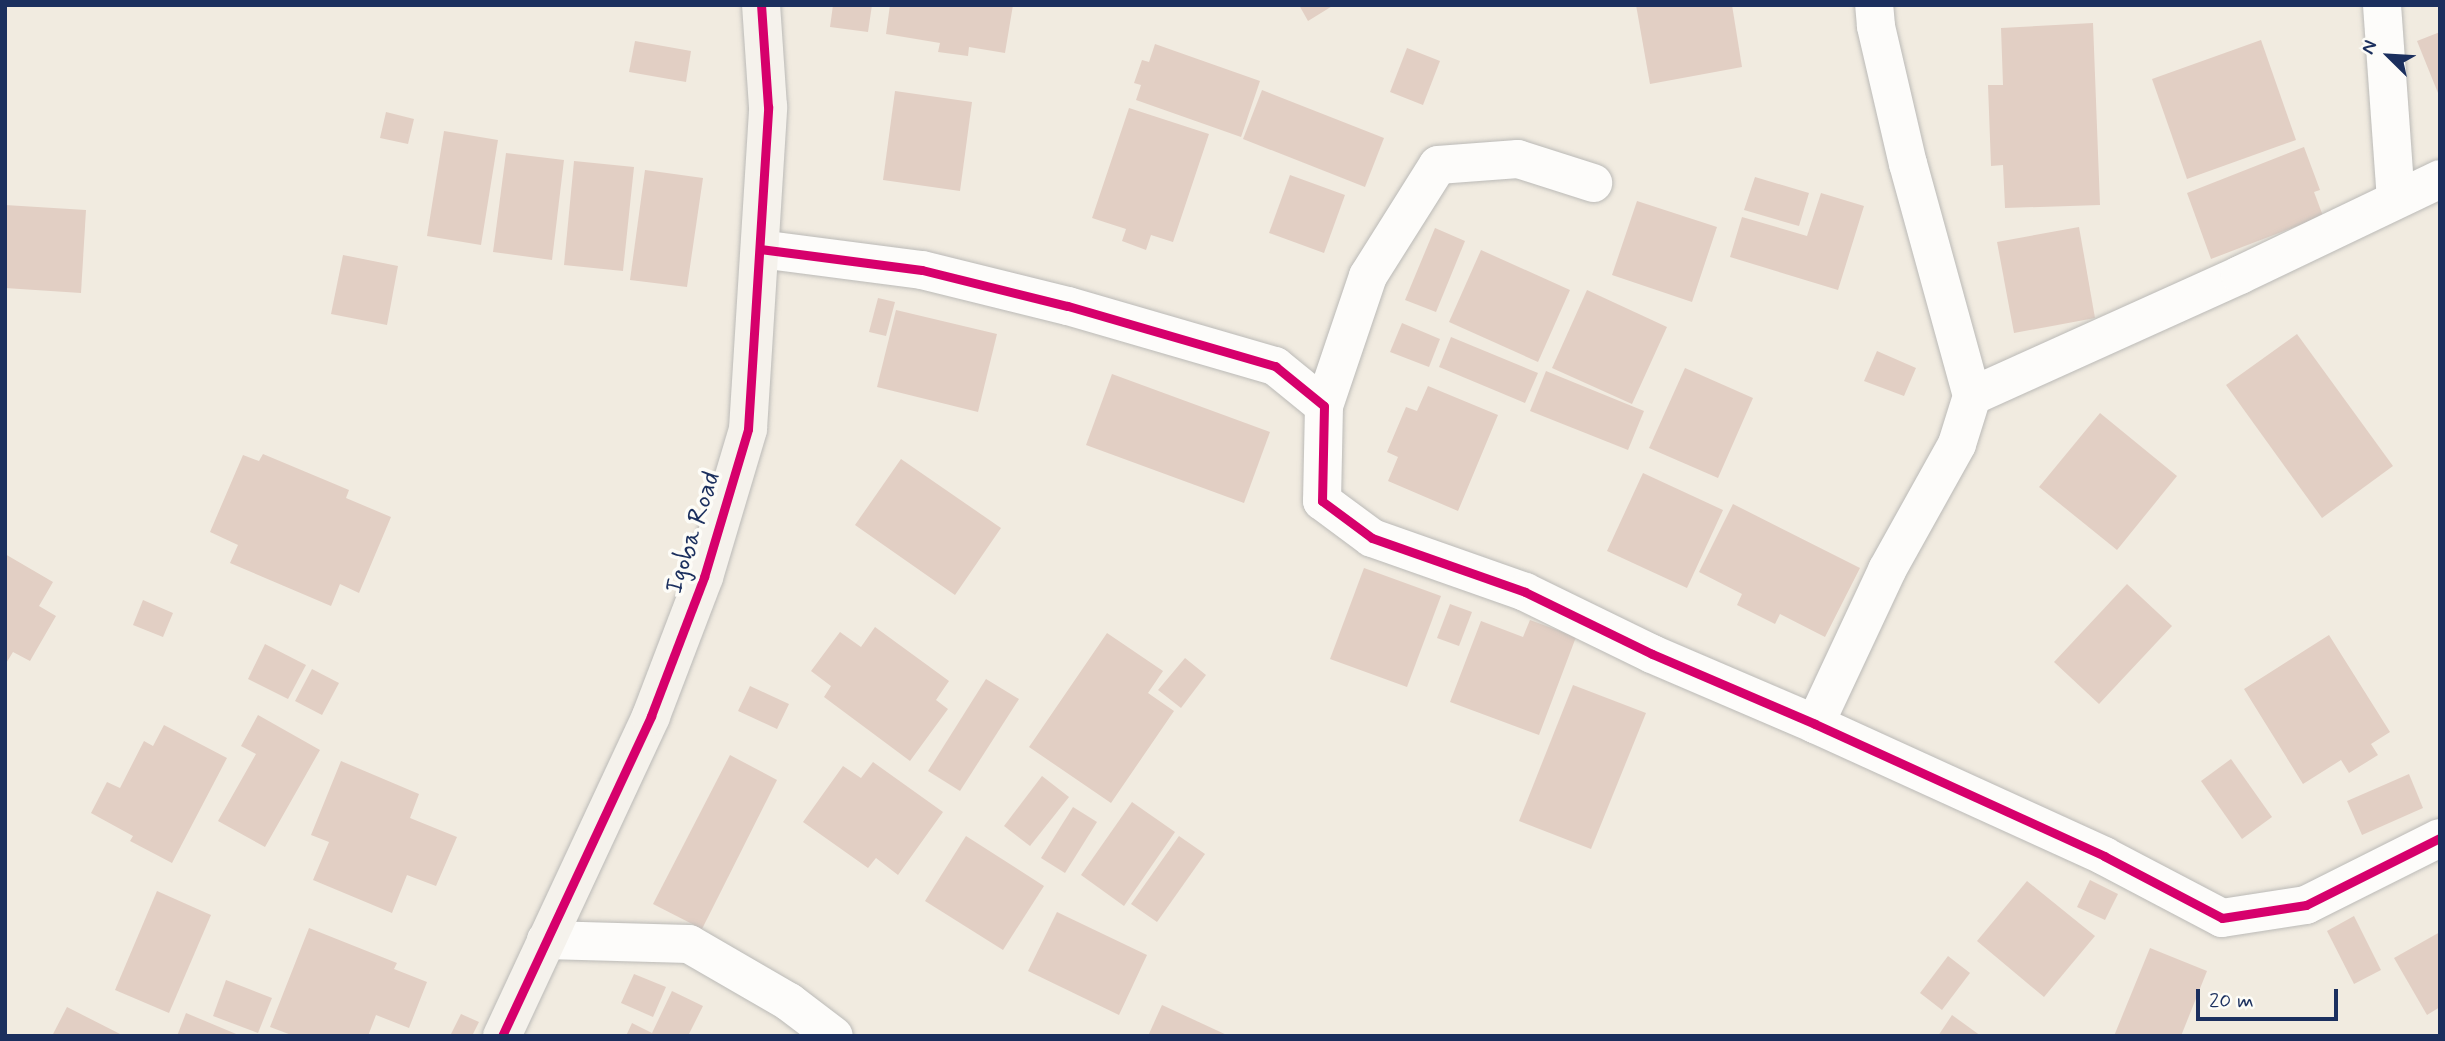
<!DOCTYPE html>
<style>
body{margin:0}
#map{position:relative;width:2445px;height:1041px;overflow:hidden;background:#f1ebe0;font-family:Mynerve,sans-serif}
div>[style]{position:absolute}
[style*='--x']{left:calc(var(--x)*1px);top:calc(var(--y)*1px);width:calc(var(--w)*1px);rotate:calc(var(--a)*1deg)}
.building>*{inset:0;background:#e2cfc4}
.roads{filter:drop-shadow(0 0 2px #bbbab7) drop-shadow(0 0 2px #bbbab7)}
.street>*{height:38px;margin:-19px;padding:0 19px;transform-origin:19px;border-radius:19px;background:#fdfcfa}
.secondary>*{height:38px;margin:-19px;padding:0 19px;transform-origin:19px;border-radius:19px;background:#f5f2ec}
.cycleway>*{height:9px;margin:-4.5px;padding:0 4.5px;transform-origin:4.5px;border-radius:4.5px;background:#d6006c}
span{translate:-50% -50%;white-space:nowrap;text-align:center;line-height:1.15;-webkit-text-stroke:7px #fdfcf7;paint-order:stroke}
.street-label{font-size:26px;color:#1b2f5e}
.frame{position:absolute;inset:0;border:7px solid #1b2f5e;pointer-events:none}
.north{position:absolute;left:2354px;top:21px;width:70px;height:70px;-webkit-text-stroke:5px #fdfcf7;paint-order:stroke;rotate:294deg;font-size:19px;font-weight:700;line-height:28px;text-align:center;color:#1b2f5e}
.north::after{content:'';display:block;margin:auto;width:24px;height:32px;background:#1b2f5e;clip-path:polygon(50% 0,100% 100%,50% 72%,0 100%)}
.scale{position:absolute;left:2196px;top:989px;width:142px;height:32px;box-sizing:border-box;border:4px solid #1b2f5e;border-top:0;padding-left:9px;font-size:21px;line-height:24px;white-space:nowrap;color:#1b2f5e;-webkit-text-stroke:5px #fdfcf7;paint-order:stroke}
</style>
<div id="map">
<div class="building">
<div style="clip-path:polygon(833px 5px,872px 5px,868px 32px,830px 27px)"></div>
<div style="clip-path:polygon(890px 5px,1013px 5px,1005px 53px,969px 47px,968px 56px,938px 52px,940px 43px,886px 34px)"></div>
<div style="clip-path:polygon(1299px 5px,1334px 5px,1308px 21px)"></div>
<div style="clip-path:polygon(1636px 5px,1732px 5px,1742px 67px,1650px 84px)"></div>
<div style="clip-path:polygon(2093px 23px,2100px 205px,2005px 208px,2003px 165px,1991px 166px,1988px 85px,2003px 85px,2001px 28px)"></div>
<div style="clip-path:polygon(2440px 32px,2440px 98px,2417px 41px)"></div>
<div style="clip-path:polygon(2261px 40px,2296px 140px,2187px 179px,2152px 79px)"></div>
<div style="clip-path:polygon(635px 41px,691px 51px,686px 82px,629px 72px)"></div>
<div style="clip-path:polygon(1155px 44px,1260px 81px,1241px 137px,1136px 100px,1141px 85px,1134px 83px,1142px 60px,1149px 62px)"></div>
<div style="clip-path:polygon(1407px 48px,1440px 61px,1423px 105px,1390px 92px)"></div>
<div style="clip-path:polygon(1262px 90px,1384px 138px,1365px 187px,1243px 139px)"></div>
<div style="clip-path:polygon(895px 91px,972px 102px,960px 191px,883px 180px)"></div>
<div style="clip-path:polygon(1129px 108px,1209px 134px,1173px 242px,1151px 235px,1146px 250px,1122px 241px,1126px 229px,1092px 218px)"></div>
<div style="clip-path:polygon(386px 112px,414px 119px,408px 144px,380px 138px)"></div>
<div style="clip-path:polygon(444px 131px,498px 140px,481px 245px,427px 236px)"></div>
<div style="clip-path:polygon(2304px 147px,2320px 190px,2314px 192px,2323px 216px,2211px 259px,2187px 193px)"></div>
<div style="clip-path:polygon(506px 153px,564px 160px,552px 260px,493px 252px)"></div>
<div style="clip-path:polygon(574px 161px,634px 167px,623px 271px,564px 265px)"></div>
<div style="clip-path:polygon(645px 170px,703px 178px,687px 287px,630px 280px)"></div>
<div style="clip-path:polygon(1290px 175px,1345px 195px,1324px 253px,1269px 233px)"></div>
<div style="clip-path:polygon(1755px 177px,1809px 193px,1799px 226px,1744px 210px)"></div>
<div style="clip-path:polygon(1821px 193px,1864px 206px,1838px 290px,1730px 257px,1742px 217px,1807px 236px)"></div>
<div style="clip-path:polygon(1637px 201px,1717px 227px,1692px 302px,1612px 275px)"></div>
<div style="clip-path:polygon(5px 205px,86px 210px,81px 293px,5px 288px)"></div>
<div style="clip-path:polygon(2079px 227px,2095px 318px,2014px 333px,1997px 242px)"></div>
<div style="clip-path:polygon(1435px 228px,1465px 241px,1436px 312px,1405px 300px)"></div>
<div style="clip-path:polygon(1481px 250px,1570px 290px,1538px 362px,1449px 322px)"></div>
<div style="clip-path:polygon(343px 255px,398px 266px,387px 325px,331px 314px)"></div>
<div style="clip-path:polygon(1587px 290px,1667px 327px,1632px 404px,1552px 368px)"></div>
<div style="clip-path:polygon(878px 298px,895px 302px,886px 336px,869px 332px)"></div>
<div style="clip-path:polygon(896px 310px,997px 334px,978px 412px,877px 387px)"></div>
<div style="clip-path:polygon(1402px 323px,1440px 339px,1429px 367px,1390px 352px)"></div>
<div style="clip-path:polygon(2297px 334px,2393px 466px,2322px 518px,2226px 385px)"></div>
<div style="clip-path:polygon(1451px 337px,1538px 373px,1525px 403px,1439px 367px)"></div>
<div style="clip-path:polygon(1877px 351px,1916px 368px,1904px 396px,1864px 381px)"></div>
<div style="clip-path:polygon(1685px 368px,1753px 398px,1718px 478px,1649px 448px)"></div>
<div style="clip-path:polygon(1546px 371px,1644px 411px,1628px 450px,1530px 411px)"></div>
<div style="clip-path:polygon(1112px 374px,1270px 432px,1244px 503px,1086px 445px)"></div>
<div style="clip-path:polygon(1428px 386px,1498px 415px,1458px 511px,1388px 481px,1398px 457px,1387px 452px,1406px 407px,1417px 411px)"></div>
<div style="clip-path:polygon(2100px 413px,2177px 476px,2117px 550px,2039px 487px)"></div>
<div style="clip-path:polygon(263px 454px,349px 490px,346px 498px,391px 517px,359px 593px,340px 584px,331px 606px,230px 563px,238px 545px,210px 532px,243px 455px,259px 461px)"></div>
<div style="clip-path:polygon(901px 459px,1001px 528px,955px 595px,855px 525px)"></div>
<div style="clip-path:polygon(1643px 473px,1723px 510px,1687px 588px,1607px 551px)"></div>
<div style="clip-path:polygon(1733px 504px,1860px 568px,1825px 637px,1780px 614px,1775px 624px,1737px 605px,1742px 594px,1699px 572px)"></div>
<div style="clip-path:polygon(5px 554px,53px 582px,39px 606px,56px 616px,30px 661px,13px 652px,5px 665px)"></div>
<div style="clip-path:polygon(1364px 568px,1441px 596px,1407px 687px,1330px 659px)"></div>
<div style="clip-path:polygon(2127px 584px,2172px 626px,2099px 704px,2054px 662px)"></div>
<div style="clip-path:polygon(143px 600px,173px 613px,163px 637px,133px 625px)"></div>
<div style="clip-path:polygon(1450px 604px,1472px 612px,1459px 646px,1437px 638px)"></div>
<div style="clip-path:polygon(1530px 620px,1576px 637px,1539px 735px,1450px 702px,1481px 621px,1523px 637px)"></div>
<div style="clip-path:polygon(875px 627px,949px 681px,936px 700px,948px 709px,910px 761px,824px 697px,831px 686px,811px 671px,840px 632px,861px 647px)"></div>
<div style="clip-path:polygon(1107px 633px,1163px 671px,1148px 693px,1174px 711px,1111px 803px,1029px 747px)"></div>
<div style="clip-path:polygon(2329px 635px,2390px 732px,2371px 744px,2378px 755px,2349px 773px,2341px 760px,2303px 784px,2244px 689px)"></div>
<div style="clip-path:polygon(265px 644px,306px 665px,288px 699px,248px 679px)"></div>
<div style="clip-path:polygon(1185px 658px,1206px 675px,1181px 708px,1158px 690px)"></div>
<div style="clip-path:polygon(312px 669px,339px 683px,322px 715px,295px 701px)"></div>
<div style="clip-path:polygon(986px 679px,1019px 699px,960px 791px,928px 771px)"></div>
<div style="clip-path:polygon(1573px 685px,1646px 713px,1591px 849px,1519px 821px)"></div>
<div style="clip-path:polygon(750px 686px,789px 704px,777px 729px,738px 711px)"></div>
<div style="clip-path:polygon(258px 715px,320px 750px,265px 847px,218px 821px,256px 754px,241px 746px)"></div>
<div style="clip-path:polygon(164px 725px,227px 758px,172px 863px,130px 841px,133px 836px,91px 813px,107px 782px,120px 788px,144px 741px,153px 746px)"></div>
<div style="clip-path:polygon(730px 755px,777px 780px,702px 929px,653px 904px)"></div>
<div style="clip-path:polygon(2231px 759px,2272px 817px,2242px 839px,2201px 781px)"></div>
<div style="clip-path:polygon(341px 761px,419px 794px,410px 818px,457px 837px,436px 886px,407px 875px,392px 913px,313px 880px,329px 842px,311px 835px)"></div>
<div style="clip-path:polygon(873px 762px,943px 812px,898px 875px,876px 858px,868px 868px,803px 822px,843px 766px,861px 778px)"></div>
<div style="clip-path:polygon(2409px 774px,2423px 808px,2362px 835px,2347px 801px)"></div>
<div style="clip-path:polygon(1042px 776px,1069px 797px,1030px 846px,1004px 826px)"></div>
<div style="clip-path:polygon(1132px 802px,1175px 832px,1124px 906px,1081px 875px)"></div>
<div style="clip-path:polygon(1073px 807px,1097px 822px,1065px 873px,1041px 858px)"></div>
<div style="clip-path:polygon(966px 836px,1044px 886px,1003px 950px,925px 901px)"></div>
<div style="clip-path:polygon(1179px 836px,1205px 854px,1157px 922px,1131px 904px)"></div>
<div style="clip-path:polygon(2090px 880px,2118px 894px,2105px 920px,2077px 907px)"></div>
<div style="clip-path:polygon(2027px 881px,2095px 936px,2044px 997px,1977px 941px)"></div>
<div style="clip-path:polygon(157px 891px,211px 915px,169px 1013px,115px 990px)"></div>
<div style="clip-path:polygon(1057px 912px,1147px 955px,1119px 1015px,1028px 971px)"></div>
<div style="clip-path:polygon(2354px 916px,2381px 970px,2354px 984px,2327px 931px)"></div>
<div style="clip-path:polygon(309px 928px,397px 963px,394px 969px,427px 982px,409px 1028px,376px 1015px,368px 1036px,294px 1036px,270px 1027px)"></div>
<div style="clip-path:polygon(2440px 932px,2440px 1007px,2427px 1015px,2394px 958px)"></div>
<div style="clip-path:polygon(2150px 948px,2207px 971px,2181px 1036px,2114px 1036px)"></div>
<div style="clip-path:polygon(1948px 956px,1970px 973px,1942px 1010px,1920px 993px)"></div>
<div style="clip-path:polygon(634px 974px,666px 987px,653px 1017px,621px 1003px)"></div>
<div style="clip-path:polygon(226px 980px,272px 998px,258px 1033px,213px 1016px)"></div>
<div style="clip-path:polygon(672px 991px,703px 1006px,688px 1036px,626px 1036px,632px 1023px,652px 1033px)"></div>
<div style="clip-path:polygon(1162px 1005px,1229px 1036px,1148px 1036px)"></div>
<div style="clip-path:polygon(67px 1007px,124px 1036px,52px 1036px)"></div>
<div style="clip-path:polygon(186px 1013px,241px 1036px,177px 1036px)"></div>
<div style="clip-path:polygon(461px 1014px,479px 1022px,472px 1036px,450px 1036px)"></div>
<div style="clip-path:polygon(1952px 1015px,1981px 1036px,1938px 1036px)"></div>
</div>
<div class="roads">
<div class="street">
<div style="--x:2382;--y:5;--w:195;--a:85.9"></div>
<div style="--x:760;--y:249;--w:163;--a:7.4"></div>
<div style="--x:922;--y:270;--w:150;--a:13.9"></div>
<div style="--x:1068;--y:306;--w:216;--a:16.2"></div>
<div style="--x:1275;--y:366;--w:63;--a:39.2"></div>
<div style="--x:1324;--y:406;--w:95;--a:91.2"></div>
<div style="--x:1322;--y:501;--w:62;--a:36.5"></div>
<div style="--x:1372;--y:538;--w:162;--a:19.4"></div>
<div style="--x:1525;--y:592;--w:141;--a:26"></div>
<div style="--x:1652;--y:654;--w:177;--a:23.2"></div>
<div style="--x:1815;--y:724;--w:318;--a:24.5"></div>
<div style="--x:2104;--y:856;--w:133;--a:27.7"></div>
<div style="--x:2222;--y:918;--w:85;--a:-8.8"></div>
<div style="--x:2306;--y:905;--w:150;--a:-26.6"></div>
<div style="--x:1972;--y:396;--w:294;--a:-24.3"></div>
<div style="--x:2240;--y:275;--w:222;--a:-25.6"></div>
<div style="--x:1324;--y:406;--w:137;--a:-71.3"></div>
<div style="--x:1368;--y:276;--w:131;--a:-57.8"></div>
<div style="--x:1438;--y:165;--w:80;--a:-4.3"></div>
<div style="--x:1518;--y:159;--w:79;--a:17.7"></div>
<div style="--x:1815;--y:724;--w:170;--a:-64.9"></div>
<div style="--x:1887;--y:570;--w:144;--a:-60.9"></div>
<div style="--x:1957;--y:444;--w:50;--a:-72.6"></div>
<div style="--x:1972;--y:396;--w:241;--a:-105.4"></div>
<div style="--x:1908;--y:164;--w:142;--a:-103.1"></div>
<div style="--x:1876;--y:26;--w:21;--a:-95"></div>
<div style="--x:546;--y:940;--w:143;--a:1.6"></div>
<div style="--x:689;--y:944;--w:116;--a:30.1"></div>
<div style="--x:789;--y:1002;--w:56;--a:37.1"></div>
</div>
<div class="secondary">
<div style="--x:502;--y:1036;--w:353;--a:-65"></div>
<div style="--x:651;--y:716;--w:149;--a:-69.1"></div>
<div style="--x:704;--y:577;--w:154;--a:-73.4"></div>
<div style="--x:748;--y:429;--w:323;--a:-86.4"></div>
<div style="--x:768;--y:107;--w:102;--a:-93.9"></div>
</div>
</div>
<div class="cycleway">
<div style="--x:760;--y:249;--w:163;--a:7.4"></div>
<div style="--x:922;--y:270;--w:150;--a:13.9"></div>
<div style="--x:1068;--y:306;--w:216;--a:16.2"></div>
<div style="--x:1275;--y:366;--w:63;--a:39.2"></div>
<div style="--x:1324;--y:406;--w:95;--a:91.2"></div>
<div style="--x:1322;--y:501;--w:62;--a:36.5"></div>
<div style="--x:1372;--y:538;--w:162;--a:19.4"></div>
<div style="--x:1525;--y:592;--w:141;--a:26"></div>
<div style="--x:1652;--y:654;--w:177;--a:23.2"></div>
<div style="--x:1815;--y:724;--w:318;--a:24.5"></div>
<div style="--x:2104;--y:856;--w:133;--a:27.7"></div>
<div style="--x:2222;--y:918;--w:85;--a:-8.8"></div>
<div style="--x:2306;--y:905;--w:150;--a:-26.6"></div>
<div style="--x:502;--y:1036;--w:353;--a:-65"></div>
<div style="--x:651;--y:716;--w:149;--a:-69.1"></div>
<div style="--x:704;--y:577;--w:154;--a:-73.4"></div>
<div style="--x:748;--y:429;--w:323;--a:-86.4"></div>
<div style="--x:768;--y:107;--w:102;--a:-93.9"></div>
</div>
<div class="street-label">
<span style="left:694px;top:533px;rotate:-72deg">Igoba Road</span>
</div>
<div class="frame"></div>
<div class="north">N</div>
<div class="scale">20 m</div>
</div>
